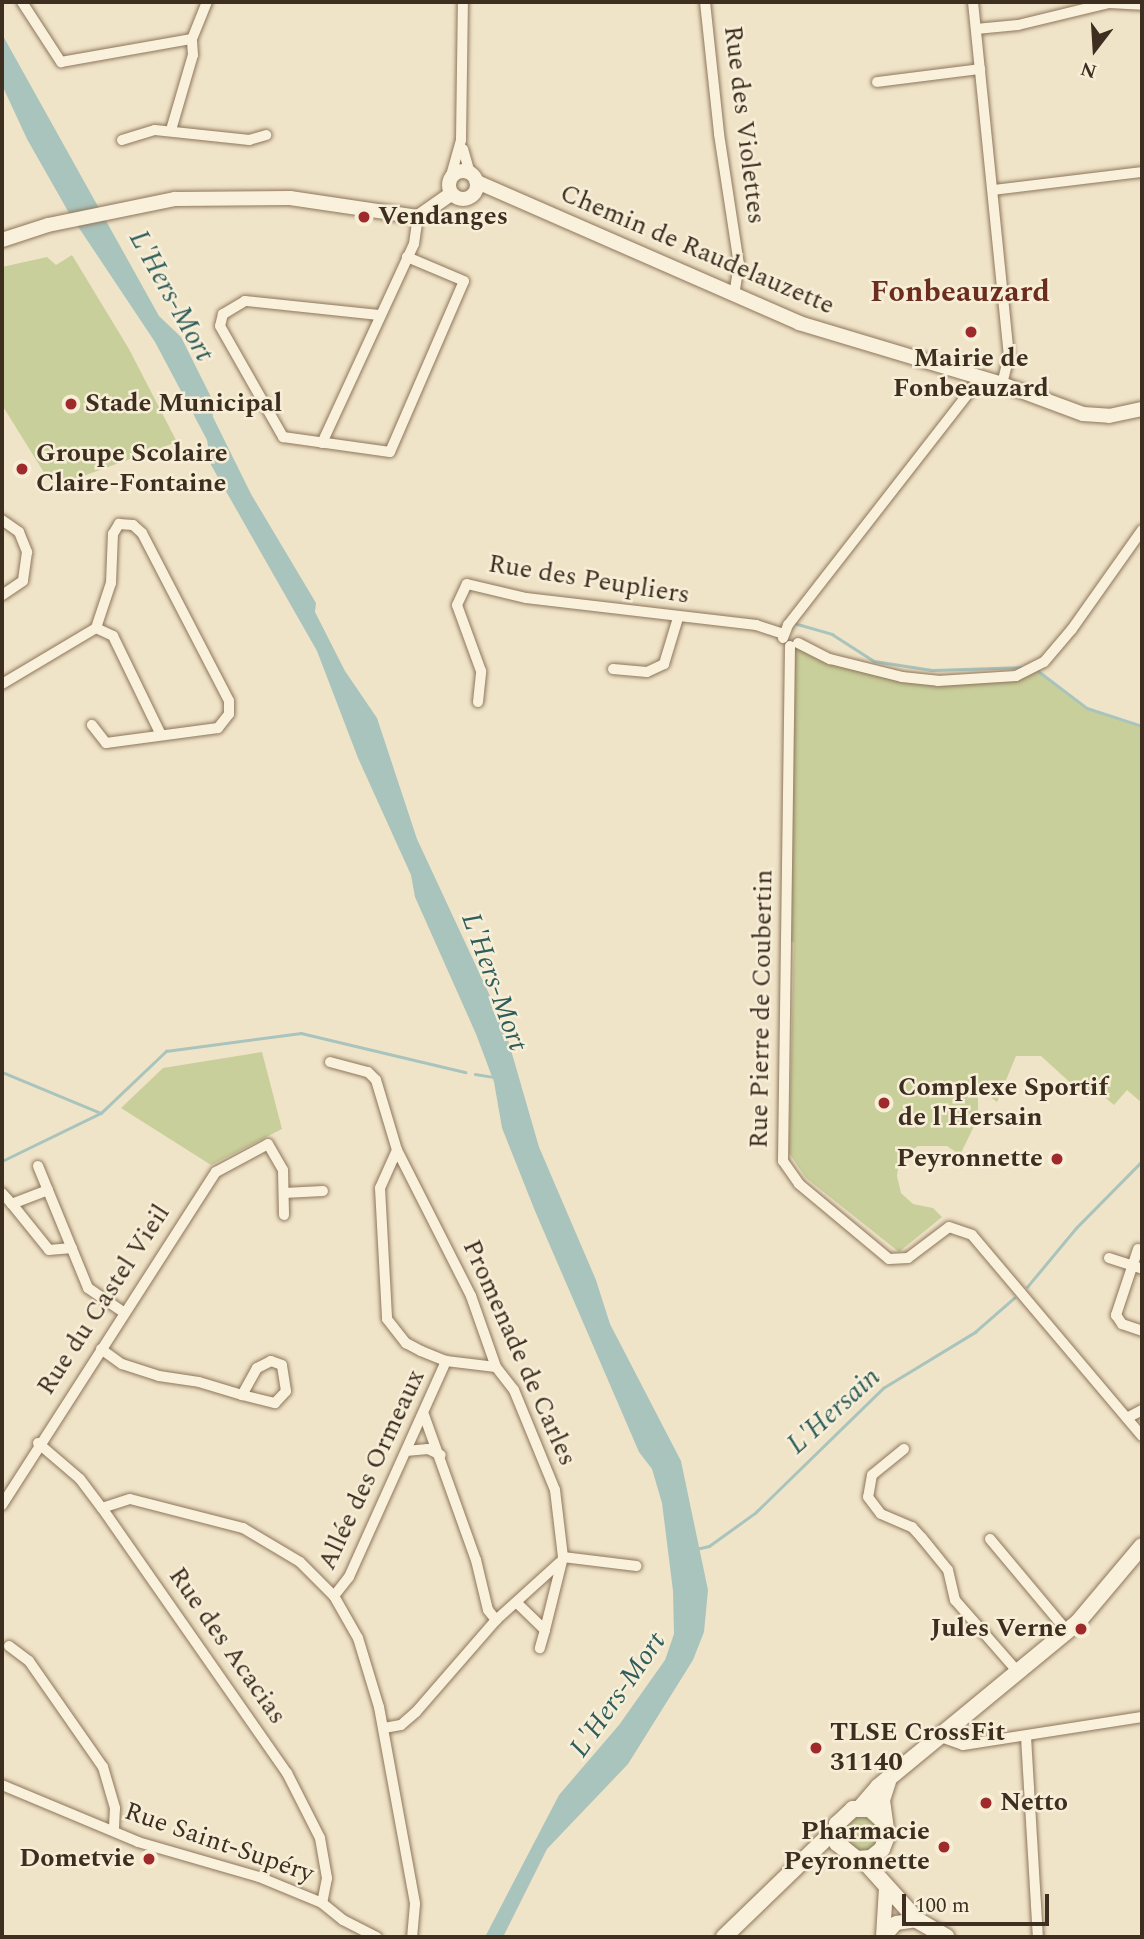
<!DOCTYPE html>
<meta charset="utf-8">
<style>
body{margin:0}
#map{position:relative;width:1144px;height:1939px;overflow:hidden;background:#f0e4c8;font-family:Spectral,serif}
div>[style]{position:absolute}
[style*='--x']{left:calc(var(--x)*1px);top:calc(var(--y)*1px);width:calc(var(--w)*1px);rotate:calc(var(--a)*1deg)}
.green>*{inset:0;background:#c9cf9b}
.round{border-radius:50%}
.water>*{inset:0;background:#a9c4bc}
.stream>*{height:2.5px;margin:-1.25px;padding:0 1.25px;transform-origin:1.25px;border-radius:1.25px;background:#a9c4bc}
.roads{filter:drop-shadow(0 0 2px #8d765c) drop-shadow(0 0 2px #8d765c)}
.minor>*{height:10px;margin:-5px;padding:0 5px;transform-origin:5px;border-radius:5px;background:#faf1dc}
.tertiary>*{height:14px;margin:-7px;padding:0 7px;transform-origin:7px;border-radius:7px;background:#faf1dc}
.tertiary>.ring{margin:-7px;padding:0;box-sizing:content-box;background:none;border:14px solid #faf1dc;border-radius:50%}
.secondary>*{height:16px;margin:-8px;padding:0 8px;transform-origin:8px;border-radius:8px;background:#faf1dc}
.dots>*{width:19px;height:19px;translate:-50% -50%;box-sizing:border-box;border:4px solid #f7eed8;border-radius:50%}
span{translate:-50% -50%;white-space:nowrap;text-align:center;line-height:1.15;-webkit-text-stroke:5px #f7eed8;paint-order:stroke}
.street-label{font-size:26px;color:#3d2e20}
.poi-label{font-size:26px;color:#3d2e20;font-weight:700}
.left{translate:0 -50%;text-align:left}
.right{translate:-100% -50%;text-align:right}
.water-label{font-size:28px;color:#2f5d5a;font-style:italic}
.quarter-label{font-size:30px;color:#6b2e1e;font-weight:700}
.frame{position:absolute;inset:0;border:4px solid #3d2e20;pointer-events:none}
.north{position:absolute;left:1060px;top:14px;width:70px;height:70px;-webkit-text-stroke:5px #f7eed8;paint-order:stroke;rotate:197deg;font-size:19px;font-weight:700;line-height:28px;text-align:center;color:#3d2e20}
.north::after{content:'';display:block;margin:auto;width:24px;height:32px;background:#3d2e20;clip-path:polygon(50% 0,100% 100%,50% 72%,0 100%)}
.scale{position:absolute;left:902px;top:1894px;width:147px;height:32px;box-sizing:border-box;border:4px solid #3d2e20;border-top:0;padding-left:9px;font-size:21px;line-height:24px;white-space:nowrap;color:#3d2e20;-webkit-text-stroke:5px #f7eed8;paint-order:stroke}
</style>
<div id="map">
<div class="green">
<div style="clip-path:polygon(72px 255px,129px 349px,177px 442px,53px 487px,2px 405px,2px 267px,47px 257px,56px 265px)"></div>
<div style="clip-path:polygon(793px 646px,938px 681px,1035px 669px,1087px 709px,1142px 726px,1142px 1103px,1127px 1090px,1114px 1105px,1101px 1094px,1087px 1098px,1041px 1056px,1016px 1056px,997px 1102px,982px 1091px,978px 1095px,978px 1118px,960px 1155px,947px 1146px,918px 1146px,899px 1159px,897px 1176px,901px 1193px,913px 1204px,933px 1208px,942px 1217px,899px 1252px,806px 1178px,789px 1153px,794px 942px,785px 941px)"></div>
<div style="clip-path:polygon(262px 1052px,282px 1129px,211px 1165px,121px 1108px,163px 1068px)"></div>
<div class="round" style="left:843px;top:1816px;width:36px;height:36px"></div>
</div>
<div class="water">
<div style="clip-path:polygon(2px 34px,159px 316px,181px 337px,211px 397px,213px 417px,251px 494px,316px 603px,315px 612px,345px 671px,377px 718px,417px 839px,504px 1026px,539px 1147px,596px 1280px,610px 1324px,681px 1461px,708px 1590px,704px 1632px,693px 1660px,628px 1764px,547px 1849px,503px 1937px,485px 1937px,559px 1795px,619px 1725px,665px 1660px,674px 1634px,673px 1591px,662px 1503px,652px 1469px,639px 1452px,535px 1211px,502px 1128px,494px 1082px,476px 1034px,415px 897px,411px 875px,358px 758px,317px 651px,211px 465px,207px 440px,155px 342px,69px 213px,27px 139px,2px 85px)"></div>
</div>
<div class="stream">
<div style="--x:794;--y:623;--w:40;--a:16"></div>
<div style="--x:832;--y:634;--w:50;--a:32.7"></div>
<div style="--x:874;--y:661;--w:60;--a:8.7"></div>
<div style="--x:933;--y:670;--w:95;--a:-1.8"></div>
<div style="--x:1037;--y:670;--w:63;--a:37.2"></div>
<div style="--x:1087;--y:708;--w:58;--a:18.1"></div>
<div style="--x:2;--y:1072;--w:107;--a:22.5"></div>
<div style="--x:475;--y:1074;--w:18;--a:9"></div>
<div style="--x:2;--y:1161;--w:110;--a:-25.9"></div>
<div style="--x:101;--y:1113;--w:90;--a:-43.6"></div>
<div style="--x:166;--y:1051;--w:136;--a:-7.6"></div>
<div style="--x:301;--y:1033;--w:169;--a:13.4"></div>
<div style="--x:1027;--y:1287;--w:77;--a:-50.3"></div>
<div style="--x:1076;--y:1228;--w:94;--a:-45.4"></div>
<div style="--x:696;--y:1549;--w:13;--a:-13"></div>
<div style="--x:709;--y:1546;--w:57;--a:-35.7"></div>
<div style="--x:755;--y:1513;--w:179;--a:-44.3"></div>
<div style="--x:883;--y:1388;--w:108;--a:-31.3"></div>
<div style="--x:975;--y:1332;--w:52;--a:-41.1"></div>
</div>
<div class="roads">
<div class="minor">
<div style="--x:22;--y:2;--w:72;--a:57"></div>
<div style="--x:61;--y:62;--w:133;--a:-10"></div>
<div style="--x:705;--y:2;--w:133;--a:83.9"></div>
<div style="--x:719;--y:134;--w:132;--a:81.3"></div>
<div style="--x:739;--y:264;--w:31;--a:99"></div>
<div style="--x:973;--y:2;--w:356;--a:84.2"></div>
<div style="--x:1009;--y:356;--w:29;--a:104"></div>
<div style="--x:976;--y:29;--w:42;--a:-5.4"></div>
<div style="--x:1018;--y:25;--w:94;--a:-13.6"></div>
<div style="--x:1109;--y:3;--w:33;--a:3"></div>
<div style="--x:877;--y:82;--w:104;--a:-7.2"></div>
<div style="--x:171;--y:130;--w:78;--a:-73.7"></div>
<div style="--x:193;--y:55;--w:16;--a:-94"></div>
<div style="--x:192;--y:39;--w:40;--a:-68"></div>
<div style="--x:122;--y:140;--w:34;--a:-17"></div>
<div style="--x:155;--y:130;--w:95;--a:6.1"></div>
<div style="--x:249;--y:140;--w:18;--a:-16"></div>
<div style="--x:463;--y:149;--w:25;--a:74"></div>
<div style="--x:450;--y:179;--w:41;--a:-74.2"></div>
<div style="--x:461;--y:140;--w:138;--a:-89.2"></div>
<div style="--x:993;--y:190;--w:150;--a:-6.9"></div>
<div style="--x:379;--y:315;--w:135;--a:-174"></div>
<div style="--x:245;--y:301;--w:26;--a:149"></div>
<div style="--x:223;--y:314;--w:12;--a:104"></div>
<div style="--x:220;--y:326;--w:128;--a:60.4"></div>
<div style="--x:283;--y:437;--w:108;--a:8"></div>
<div style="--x:390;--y:452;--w:186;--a:-66.6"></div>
<div style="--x:464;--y:281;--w:62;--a:-157.2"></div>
<div style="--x:322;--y:443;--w:219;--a:-65.2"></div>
<div style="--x:414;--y:244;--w:27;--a:-82"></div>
<div style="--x:2;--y:520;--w:21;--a:35"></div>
<div style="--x:19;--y:532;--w:22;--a:68"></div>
<div style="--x:27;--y:552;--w:29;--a:98"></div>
<div style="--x:23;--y:581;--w:25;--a:146"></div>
<div style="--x:96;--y:628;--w:19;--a:25"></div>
<div style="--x:113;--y:636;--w:110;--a:64.1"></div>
<div style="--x:783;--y:638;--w:14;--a:-69"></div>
<div style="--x:788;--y:625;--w:313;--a:-52.1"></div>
<div style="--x:798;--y:643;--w:36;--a:27"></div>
<div style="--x:830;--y:659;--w:74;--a:14"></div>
<div style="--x:902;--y:677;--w:36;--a:6"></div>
<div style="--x:938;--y:681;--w:78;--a:-3.7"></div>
<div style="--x:1016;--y:676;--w:31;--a:-27"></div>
<div style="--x:1044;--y:662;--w:43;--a:-49.7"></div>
<div style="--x:1072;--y:629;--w:121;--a:-54.7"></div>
<div style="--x:790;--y:646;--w:515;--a:90.78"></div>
<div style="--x:783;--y:1161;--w:28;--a:55"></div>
<div style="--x:799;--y:1184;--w:117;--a:39.8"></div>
<div style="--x:889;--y:1259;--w:19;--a:-3"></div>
<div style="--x:908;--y:1258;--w:51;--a:-37.1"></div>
<div style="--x:949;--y:1227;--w:24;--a:19"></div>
<div style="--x:972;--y:1235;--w:263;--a:49.8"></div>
<div style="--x:613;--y:669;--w:34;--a:5"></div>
<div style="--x:647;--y:672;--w:19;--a:-25"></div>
<div style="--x:664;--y:664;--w:48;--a:-73.1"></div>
<div style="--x:2;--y:684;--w:109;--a:-30.8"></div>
<div style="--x:96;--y:628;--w:47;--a:-71.6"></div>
<div style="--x:111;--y:583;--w:49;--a:-87.7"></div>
<div style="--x:113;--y:534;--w:12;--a:-59"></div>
<div style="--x:119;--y:524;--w:14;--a:4"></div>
<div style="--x:133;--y:525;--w:12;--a:42"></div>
<div style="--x:142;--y:533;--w:189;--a:62.6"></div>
<div style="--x:229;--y:701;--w:13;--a:90"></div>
<div style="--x:229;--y:714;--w:18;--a:128"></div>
<div style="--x:218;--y:728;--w:113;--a:172.4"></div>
<div style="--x:106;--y:743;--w:23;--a:-128"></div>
<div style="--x:478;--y:702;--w:31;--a:-84"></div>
<div style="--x:481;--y:671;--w:70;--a:-110"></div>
<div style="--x:457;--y:605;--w:23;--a:-65"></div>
<div style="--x:467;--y:584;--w:61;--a:13.3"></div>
<div style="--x:526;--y:598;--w:232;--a:6.7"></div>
<div style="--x:756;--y:625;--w:29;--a:18"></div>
<div style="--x:330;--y:1062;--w:39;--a:15"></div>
<div style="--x:368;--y:1072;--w:11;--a:45"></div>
<div style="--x:376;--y:1080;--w:73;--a:73.3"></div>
<div style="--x:397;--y:1150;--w:164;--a:63.1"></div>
<div style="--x:471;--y:1296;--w:75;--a:70.6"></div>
<div style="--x:496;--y:1367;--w:29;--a:52"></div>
<div style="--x:514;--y:1390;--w:108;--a:67.7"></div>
<div style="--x:555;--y:1490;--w:67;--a:83.2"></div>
<div style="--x:563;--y:1557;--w:75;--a:103.9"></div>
<div style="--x:397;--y:1150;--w:42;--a:114.1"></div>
<div style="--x:380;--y:1188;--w:131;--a:86.9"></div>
<div style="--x:387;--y:1319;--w:31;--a:52"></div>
<div style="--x:406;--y:1343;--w:17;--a:28"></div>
<div style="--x:421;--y:1351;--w:27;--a:22"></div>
<div style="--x:446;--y:1361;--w:50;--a:6.8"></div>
<div style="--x:38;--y:1166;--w:132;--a:67.7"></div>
<div style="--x:88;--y:1288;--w:42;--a:34.4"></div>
<div style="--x:48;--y:1190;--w:39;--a:159"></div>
<div style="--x:12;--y:1204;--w:59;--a:51.2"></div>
<div style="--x:49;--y:1250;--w:23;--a:-5"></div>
<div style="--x:2;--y:1193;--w:15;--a:48"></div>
<div style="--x:284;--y:1193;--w:39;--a:-3"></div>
<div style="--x:1138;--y:1249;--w:70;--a:108.4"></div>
<div style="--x:1116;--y:1315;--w:11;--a:56"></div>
<div style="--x:1122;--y:1324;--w:21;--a:19"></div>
<div style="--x:1109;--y:1258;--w:35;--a:18"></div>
<div style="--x:101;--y:1349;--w:26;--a:36"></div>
<div style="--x:122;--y:1364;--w:39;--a:18"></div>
<div style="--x:159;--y:1376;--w:40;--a:8.5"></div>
<div style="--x:199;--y:1382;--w:45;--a:16.8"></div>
<div style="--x:242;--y:1395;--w:34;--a:14"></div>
<div style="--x:275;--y:1403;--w:16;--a:-47"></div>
<div style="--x:286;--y:1391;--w:26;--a:-99"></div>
<div style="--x:282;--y:1365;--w:12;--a:-160"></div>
<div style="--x:271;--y:1361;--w:16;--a:153"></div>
<div style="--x:257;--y:1368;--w:31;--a:119"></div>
<div style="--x:424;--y:1415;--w:154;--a:70.3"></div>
<div style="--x:476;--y:1560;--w:51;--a:76.5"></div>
<div style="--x:488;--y:1610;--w:13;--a:51"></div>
<div style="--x:1127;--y:1418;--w:17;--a:-28"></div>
<div style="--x:38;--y:1443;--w:55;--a:40.6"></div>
<div style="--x:80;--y:1479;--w:36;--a:53"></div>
<div style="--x:102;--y:1508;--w:323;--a:55.1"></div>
<div style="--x:287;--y:1773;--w:73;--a:63.1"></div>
<div style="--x:320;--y:1838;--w:41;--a:80.1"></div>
<div style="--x:327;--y:1878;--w:25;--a:101"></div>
<div style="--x:904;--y:1449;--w:41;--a:140.9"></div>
<div style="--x:872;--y:1475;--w:22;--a:100"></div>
<div style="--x:868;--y:1497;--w:21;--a:53"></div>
<div style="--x:881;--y:1514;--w:34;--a:23"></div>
<div style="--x:912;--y:1527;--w:15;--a:48"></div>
<div style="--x:922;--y:1538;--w:41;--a:50.9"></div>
<div style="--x:948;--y:1570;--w:31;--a:77"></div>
<div style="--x:955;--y:1600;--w:97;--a:48.8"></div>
<div style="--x:406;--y:1451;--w:22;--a:-5"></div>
<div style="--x:428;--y:1449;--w:14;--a:25"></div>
<div style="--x:2;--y:1505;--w:396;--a:-57.3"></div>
<div style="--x:216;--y:1172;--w:59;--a:-28.3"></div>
<div style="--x:268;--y:1144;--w:30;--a:60"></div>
<div style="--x:283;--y:1170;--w:45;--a:88.7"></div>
<div style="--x:102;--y:1508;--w:29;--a:-18"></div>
<div style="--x:130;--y:1499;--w:117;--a:14.4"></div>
<div style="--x:243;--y:1528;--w:66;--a:30.8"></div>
<div style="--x:300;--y:1562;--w:48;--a:45"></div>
<div style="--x:334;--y:1596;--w:48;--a:60.3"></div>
<div style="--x:358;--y:1638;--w:72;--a:73.1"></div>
<div style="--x:379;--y:1707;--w:200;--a:79.6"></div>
<div style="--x:415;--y:1904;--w:33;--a:95"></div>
<div style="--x:990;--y:1539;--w:120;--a:50.1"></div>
<div style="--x:563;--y:1557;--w:74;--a:7"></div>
<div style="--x:334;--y:1596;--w:24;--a:-52"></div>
<div style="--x:349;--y:1577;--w:237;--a:-65.8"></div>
<div style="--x:517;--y:1603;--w:39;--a:44"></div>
<div style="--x:545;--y:1630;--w:19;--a:106"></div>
<div style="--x:9;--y:1646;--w:25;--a:37"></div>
<div style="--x:29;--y:1661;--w:129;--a:55.1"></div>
<div style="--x:103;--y:1767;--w:43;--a:73.7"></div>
<div style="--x:115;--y:1808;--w:21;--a:93"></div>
<div style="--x:384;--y:1728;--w:17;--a:-10"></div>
<div style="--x:401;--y:1725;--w:20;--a:-41"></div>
<div style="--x:416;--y:1712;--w:122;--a:-49"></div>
<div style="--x:496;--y:1620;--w:85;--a:-42.1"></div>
<div style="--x:941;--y:1737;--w:23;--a:20"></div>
<div style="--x:963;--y:1745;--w:181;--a:-8.9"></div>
<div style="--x:1026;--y:1737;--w:200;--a:86.6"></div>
<div style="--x:2;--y:1785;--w:147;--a:22.7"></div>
<div style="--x:138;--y:1842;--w:126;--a:16.1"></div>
<div style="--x:259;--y:1877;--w:68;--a:22.4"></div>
<div style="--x:322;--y:1903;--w:27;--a:39"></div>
<div style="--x:343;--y:1920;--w:38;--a:27"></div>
</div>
<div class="tertiary">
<div class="ring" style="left:449px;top:171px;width:14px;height:14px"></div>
<div style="--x:477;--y:182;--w:352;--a:23.6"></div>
<div style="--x:799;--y:323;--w:212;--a:16.7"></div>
<div style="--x:1002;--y:384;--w:86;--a:20.3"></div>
<div style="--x:1083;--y:414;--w:26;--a:4"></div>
<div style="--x:1109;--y:416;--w:34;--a:-12"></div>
<div style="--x:2;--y:240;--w:48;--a:-18.1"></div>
<div style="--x:48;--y:225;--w:130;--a:-11.6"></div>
<div style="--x:175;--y:199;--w:115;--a:-0.5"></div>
<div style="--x:290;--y:198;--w:129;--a:8.4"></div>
<div style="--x:418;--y:217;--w:40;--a:-34.9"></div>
<div style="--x:883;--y:1937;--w:49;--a:-86.5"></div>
<div style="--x:884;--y:1937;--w:18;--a:-49"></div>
<div style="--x:896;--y:1923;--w:21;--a:-8"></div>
</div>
<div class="secondary">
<div style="--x:860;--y:1808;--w:28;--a:-49"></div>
<div style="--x:878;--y:1787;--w:259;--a:-39.5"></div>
<div style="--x:1078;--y:1622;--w:99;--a:-49.9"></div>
<div style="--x:884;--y:1822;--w:19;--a:-137"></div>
<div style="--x:870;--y:1809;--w:17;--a:180"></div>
<div style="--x:853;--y:1809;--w:22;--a:137"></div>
<div style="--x:837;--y:1824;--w:19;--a:90"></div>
<div style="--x:837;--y:1843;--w:26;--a:39"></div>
<div style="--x:857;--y:1859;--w:14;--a:-4"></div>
<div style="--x:871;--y:1858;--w:14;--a:-39"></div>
<div style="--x:882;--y:1849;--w:14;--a:-69"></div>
<div style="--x:887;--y:1836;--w:36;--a:-98"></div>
<div style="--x:882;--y:1800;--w:20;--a:-72"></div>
<div style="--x:863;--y:1860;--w:81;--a:48"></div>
<div style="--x:917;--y:1920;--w:34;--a:30"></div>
<div style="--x:724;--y:1937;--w:156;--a:-44"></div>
</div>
</div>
<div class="dots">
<div style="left:364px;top:217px;background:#9e2a2b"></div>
<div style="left:971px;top:332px;background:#9e2a2b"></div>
<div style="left:71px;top:404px;background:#9e2a2b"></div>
<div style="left:22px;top:469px;background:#9e2a2b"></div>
<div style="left:884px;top:1103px;background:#9e2a2b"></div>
<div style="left:1057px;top:1159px;background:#9e2a2b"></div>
<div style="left:1081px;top:1629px;background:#9e2a2b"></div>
<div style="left:816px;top:1748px;background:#9e2a2b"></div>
<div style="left:986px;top:1803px;background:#9e2a2b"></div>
<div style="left:944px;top:1847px;background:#9e2a2b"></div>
<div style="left:149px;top:1859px;background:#9e2a2b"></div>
</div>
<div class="street-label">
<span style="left:744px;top:125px;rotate:83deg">Rue des Violettes</span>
<span style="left:697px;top:250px;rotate:23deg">Chemin de Raudelauzette</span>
<span style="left:589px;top:580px;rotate:9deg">Rue des Peupliers</span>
<span style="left:762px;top:1009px;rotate:-89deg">Rue Pierre de Coubertin</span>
<span style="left:104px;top:1300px;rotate:-57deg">Rue du Castel Vieil</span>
<span style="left:519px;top:1353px;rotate:66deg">Promenade de Carles</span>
<span style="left:372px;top:1470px;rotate:-65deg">Allée des Ormeaux</span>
<span style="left:227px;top:1646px;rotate:55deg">Rue des Acacias</span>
<span style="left:219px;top:1843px;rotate:19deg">Rue Saint-Supéry</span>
</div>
<div class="poi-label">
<span class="left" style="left:378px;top:217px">Vendanges</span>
<span style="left:971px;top:374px">Mairie de<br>Fonbeauzard</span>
<span class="left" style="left:85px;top:404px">Stade Municipal</span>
<span class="left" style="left:36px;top:469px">Groupe Scolaire<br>Claire-Fontaine</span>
<span class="left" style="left:898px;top:1103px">Complexe Sportif<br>de l'Hersain</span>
<span class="right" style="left:1043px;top:1159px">Peyronnette</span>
<span class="right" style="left:1067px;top:1629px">Jules Verne</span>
<span class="left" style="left:830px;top:1748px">TLSE CrossFit<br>31140</span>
<span class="left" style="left:1000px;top:1803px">Netto</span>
<span class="right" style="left:930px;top:1847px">Pharmacie<br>Peyronnette</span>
<span class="right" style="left:135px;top:1859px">Dometvie</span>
</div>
<div class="water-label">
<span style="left:171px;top:296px;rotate:61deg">L'Hers-Mort</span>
<span style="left:494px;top:982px;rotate:70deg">L'Hers-Mort</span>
<span style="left:834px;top:1411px;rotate:-42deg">L'Hersain</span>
<span style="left:618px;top:1695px;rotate:-55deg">L'Hers-Mort</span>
</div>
<div class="quarter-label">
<span style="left:960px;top:292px">Fonbeauzard</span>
</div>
<div class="frame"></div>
<div class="north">N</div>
<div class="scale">100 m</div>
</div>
